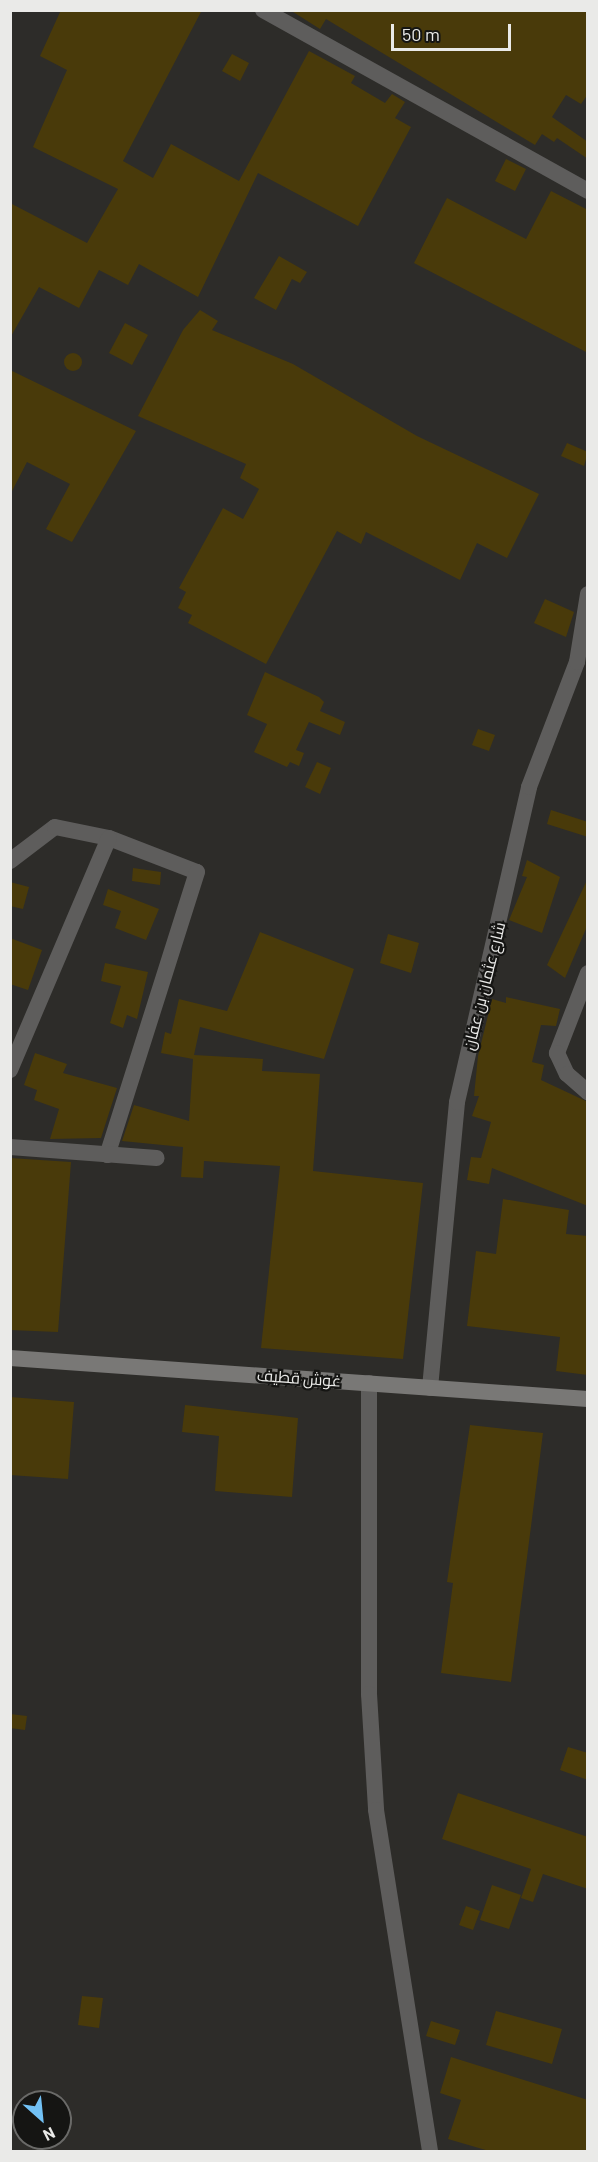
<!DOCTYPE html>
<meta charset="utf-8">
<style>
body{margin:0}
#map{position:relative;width:598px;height:2162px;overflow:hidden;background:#2d2c29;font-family:Barlow,Cairo,sans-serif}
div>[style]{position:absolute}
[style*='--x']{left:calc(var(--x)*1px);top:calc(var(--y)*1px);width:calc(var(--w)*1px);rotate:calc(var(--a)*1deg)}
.building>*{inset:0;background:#493a0a}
.round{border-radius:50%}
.minor>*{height:16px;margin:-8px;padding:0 8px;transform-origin:8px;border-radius:8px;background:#5e5d5c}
.tertiary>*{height:16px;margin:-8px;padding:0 8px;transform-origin:8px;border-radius:8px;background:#5e5d5c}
.secondary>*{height:16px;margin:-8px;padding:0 8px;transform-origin:8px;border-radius:8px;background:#797876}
span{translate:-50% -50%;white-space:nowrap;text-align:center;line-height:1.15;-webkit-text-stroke:4.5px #151513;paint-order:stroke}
.street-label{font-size:16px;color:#eaeae8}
.frame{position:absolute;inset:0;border:12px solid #eaeae8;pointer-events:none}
.north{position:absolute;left:12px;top:2090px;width:60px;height:60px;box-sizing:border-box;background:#151513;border:2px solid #6a6a68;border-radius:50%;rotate:153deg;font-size:16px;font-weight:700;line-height:24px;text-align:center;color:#eaeae8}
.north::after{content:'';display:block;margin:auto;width:21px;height:27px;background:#72c1f5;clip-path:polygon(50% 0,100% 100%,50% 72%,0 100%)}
.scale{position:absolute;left:391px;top:24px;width:120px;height:27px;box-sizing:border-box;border:3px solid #eaeae8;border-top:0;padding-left:8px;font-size:18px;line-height:21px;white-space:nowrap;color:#eaeae8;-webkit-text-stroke:4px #151513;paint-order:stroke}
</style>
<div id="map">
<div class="building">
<div style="clip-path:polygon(61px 10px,202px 10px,123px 161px,153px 178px,171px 144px,239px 181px,309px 51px,355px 76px,351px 83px,385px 103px,392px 94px,405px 102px,395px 118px,411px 127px,358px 226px,258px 173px,198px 297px,139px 264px,128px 285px,99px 270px,79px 308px,39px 287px,10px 338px,10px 203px,87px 243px,118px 189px,33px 147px,67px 70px,40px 56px)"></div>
<div style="clip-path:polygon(290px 10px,588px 10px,588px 94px,581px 104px,566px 95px,552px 117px,588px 142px,588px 159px,557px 138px,554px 142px,542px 134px,535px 145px,326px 19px,320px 29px)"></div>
<div style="clip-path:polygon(232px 54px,249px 63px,240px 81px,222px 71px)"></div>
<div style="clip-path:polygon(506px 159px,526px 169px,515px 191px,495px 181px)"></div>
<div style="clip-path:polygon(551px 191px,588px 210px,588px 353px,414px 263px,447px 198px,526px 239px)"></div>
<div style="clip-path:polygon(279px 256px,307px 272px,300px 283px,292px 279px,276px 310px,254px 298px)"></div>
<div style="clip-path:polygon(200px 310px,218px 321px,212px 330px,293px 364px,417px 436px,539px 494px,507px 558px,477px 543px,460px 580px,366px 532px,361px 544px,337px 531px,266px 664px,188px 623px,192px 615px,178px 608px,186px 592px,179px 588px,223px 508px,243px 519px,259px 489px,240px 478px,246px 464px,138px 416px,183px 330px)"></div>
<div style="clip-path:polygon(125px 323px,148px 335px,132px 365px,109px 353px)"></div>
<div class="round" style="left:64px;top:353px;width:18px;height:18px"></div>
<div style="clip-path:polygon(10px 370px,136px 431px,72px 542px,46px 529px,70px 484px,27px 462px,10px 495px)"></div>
<div style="clip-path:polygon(567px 443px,588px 452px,584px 466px,561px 456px)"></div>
<div style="clip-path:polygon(545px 599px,574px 612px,566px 637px,534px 623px)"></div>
<div style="clip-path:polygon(265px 672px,319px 697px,324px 702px,320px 711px,345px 722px,340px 735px,309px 722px,296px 750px,304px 753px,299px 766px,290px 762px,287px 767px,254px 752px,267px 724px,247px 715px)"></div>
<div style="clip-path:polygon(478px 729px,495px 735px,489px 751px,472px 745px)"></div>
<div style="clip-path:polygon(317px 762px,331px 768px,320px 794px,305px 787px)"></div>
<div style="clip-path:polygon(551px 810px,588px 822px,588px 837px,547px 824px)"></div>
<div style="clip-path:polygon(527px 860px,560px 877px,542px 933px,509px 920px,527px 877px,522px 876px)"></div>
<div style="clip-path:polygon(133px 868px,161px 872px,160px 885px,132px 881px)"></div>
<div style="clip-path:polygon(588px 878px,588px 924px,565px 978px,547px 965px)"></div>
<div style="clip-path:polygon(10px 882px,29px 887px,23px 909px,10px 906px)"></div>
<div style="clip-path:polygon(108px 889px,159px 909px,146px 940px,115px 928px,121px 911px,103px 905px)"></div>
<div style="clip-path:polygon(260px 932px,354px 969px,324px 1059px,200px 1027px,194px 1055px,263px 1059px,262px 1071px,320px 1074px,313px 1171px,423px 1183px,403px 1359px,261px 1348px,280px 1166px,204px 1161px,203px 1178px,181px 1177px,183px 1147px,122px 1141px,134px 1105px,189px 1121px,193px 1059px,161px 1053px,165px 1032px,171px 1034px,179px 999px,227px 1011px)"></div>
<div style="clip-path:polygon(388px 934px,419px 943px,411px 973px,380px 963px)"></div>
<div style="clip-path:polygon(10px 938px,42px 950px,28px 990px,10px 984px)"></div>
<div style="clip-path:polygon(105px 963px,148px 972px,137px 1019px,127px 1015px,123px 1028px,110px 1023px,121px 986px,101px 981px)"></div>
<div style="clip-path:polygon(506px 997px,560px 1009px,556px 1026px,541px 1025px,532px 1062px,544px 1065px,541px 1080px,588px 1102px,588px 1206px,492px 1168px,489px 1184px,467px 1180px,471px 1157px,481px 1158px,491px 1122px,472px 1116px,479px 1096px,474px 1096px,478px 1056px,492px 999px,506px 1003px)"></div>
<div style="clip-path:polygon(35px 1053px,67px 1064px,63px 1073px,117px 1088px,101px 1138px,50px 1139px,59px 1109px,34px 1100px,37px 1090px,24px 1085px)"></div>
<div style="clip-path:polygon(10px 1158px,71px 1162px,58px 1332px,10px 1330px)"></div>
<div style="clip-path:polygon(503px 1199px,569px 1210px,566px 1234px,588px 1236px,588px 1375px,556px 1371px,560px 1337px,467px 1326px,476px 1251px,496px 1254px)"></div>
<div style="clip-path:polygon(10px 1397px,74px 1402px,68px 1479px,10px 1475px)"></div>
<div style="clip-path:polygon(185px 1405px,298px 1418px,292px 1497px,215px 1491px,219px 1436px,182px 1432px)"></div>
<div style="clip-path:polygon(470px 1425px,543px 1433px,511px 1682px,441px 1673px,453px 1583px,447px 1582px)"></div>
<div style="clip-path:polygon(10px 1714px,27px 1716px,25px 1730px,10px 1728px)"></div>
<div style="clip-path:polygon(568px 1747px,588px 1753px,588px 1780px,560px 1770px)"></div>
<div style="clip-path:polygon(458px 1793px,588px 1837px,588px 1889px,543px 1874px,533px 1902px,521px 1898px,531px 1869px,442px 1839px)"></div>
<div style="clip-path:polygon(492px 1885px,521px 1895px,509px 1929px,480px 1920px)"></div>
<div style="clip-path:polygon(466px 1906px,480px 1911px,473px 1930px,459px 1925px)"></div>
<div style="clip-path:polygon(82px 1996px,103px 1998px,99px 2028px,78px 2025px)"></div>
<div style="clip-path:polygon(496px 2011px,562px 2029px,552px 2064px,486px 2045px)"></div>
<div style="clip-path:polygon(431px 2021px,460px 2030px,455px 2045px,426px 2036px)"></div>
<div style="clip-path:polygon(451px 2057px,588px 2100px,588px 2151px,489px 2151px,448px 2139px,461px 2100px,440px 2093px)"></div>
</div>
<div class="minor">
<div style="--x:263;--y:10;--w:372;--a:29.1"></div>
<div style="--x:10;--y:861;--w:56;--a:-37.1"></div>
<div style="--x:55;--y:827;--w:55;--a:11.5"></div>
<div style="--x:109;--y:838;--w:94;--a:21.1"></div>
<div style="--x:197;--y:872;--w:297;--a:107.6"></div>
<div style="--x:588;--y:973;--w:86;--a:111.2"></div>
<div style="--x:557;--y:1053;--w:23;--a:65"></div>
<div style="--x:567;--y:1074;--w:28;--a:41"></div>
<div style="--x:10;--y:1070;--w:252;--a:-66.9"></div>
<div style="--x:10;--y:1147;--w:147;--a:4.3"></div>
<div style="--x:430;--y:1388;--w:287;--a:-84.6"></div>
<div style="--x:457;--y:1102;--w:323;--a:-77.1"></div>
<div style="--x:529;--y:787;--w:134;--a:-69"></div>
<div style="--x:577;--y:662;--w:69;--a:-80.8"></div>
</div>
<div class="tertiary">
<div style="--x:369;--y:1383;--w:311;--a:90"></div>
<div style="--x:369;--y:1694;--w:116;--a:86.5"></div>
<div style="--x:376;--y:1810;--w:346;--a:81"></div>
</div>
<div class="secondary">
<div style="--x:10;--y:1358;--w:579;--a:4.06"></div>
</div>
<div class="street-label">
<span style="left:484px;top:986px;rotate:-76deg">شارع عثمان بن عفان</span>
<span style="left:299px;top:1378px;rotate:4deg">غوش قطيف</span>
</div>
<div class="frame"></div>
<div class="north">N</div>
<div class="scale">50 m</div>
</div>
